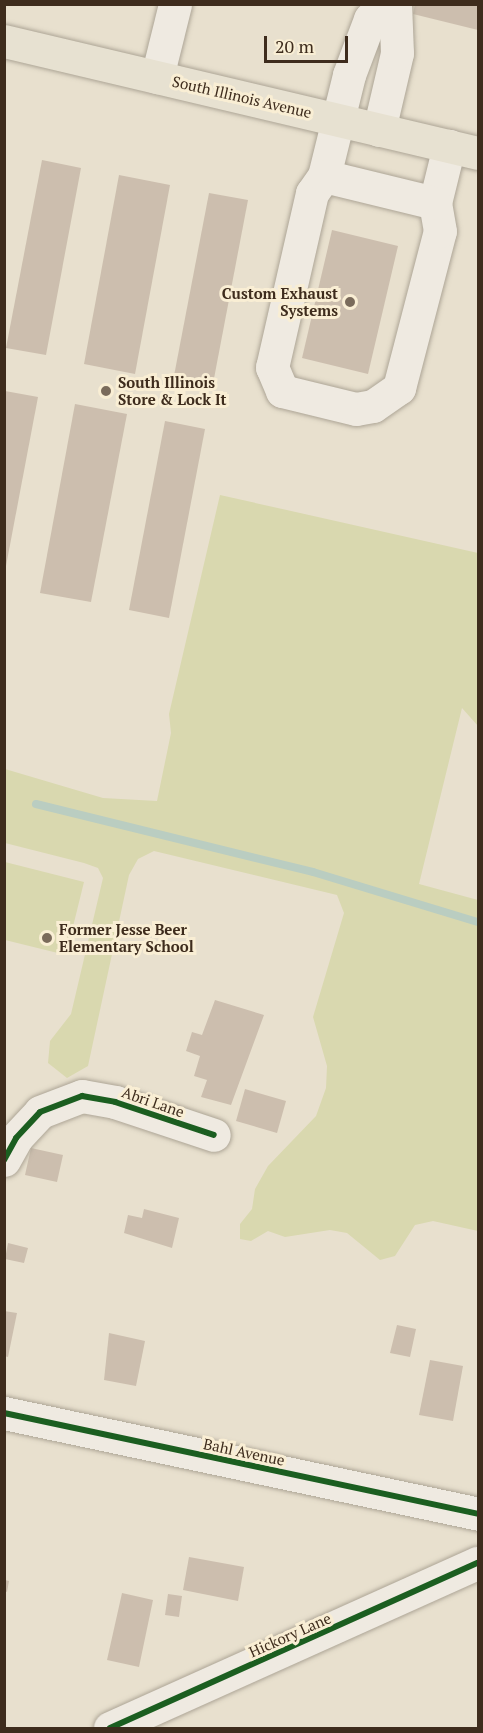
<!DOCTYPE html>
<style>
body{margin:0}
#map{position:relative;width:483px;height:1733px;overflow:hidden;background:#e8e0ce;font-family:"PT Serif",serif}
div>[style]{position:absolute}
[style*='--x']{left:calc(var(--x)*1px);top:calc(var(--y)*1px);width:calc(var(--w)*1px);rotate:calc(var(--a)*1deg)}
.green>*{inset:0;background:#d9d8af}
.stream>*{height:8px;margin:-4px;padding:0 4px;transform-origin:4px;border-radius:4px;background:#bacdc1}
.building>*{inset:0;background:#ccbeae}
.roads{filter:drop-shadow(0 0 2px #ada596) drop-shadow(0 0 2px #ada596)}
.minor>*{height:33px;margin:-16.5px;padding:0 16.5px;transform-origin:16.5px;border-radius:16.5px;background:#efeae1}
.major>*{height:33px;margin:-16.5px;padding:0 16.5px;transform-origin:16.5px;border-radius:16.5px;background:#e7e1d1}
.cycleway>*{height:6px;margin:-3px;padding:0 3px;transform-origin:3px;border-radius:3px;background:#1b5e20}
.dots>*{width:16px;height:16px;translate:-50% -50%;box-sizing:border-box;border:3px solid #f9eed4;border-radius:50%}
span{translate:-50% -50%;white-space:nowrap;text-align:center;line-height:1.15;-webkit-text-stroke:6px #f9eed4;paint-order:stroke}
.street-label{font-size:15px;color:#3e2c1d}
.poi-label{font-size:15px;color:#3e2c1d;font-weight:700}
.right{translate:-100% -50%;text-align:right}
.left{translate:0 -50%;text-align:left}
.frame{position:absolute;inset:0;border:6px solid #3e2c1d;pointer-events:none}
.scale{position:absolute;left:264px;top:36px;width:84px;height:27px;box-sizing:border-box;border:3px solid #3e2c1d;border-top:0;padding-left:8px;font-size:18px;line-height:21px;white-space:nowrap;color:#3e2c1d;-webkit-text-stroke:4px #f9eed4;paint-order:stroke}
</style>
<div id="map">
<div class="green">
<div style="clip-path:polygon(220px 495px,478px 553px,478px 726px,462px 708px,419px 884px,478px 900px,478px 1231px,433px 1221px,415px 1225px,395px 1256px,380px 1260px,347px 1233px,330px 1230px,285px 1237px,268px 1231px,251px 1241px,240px 1239px,240px 1224px,252px 1209px,255px 1189px,268px 1166px,316px 1116px,326px 1088px,327px 1066px,313px 1017px,344px 913px,337px 895px,154px 851px,138px 859px,129px 875px,88px 1066px,67px 1078px,48px 1063px,50px 1041px,71px 1014px,103px 878px,98px 868px,84px 863px,5px 843px,5px 769px,103px 798px,157px 801px,171px 733px,169px 714px)"></div>
<div style="clip-path:polygon(5px 862px,84px 882px,66px 955px,5px 940px)"></div>
</div>
<div class="stream">
<div style="--x:36;--y:804;--w:285;--a:13.8"></div>
<div style="--x:313;--y:872;--w:172;--a:16.9"></div>
</div>
<div class="building">
<div style="clip-path:polygon(415px 4px,478px 4px,478px 30px,413px 14px)"></div>
<div style="clip-path:polygon(42px 160px,81px 168px,46px 355px,6px 348px)"></div>
<div style="clip-path:polygon(119px 175px,170px 185px,135px 374px,84px 364px)"></div>
<div style="clip-path:polygon(209px 193px,248px 200px,212px 389px,173px 381px)"></div>
<div style="clip-path:polygon(332px 230px,398px 246px,368px 374px,302px 358px)"></div>
<div style="clip-path:polygon(5px 391px,38px 397px,6px 566px,5px 566px)"></div>
<div style="clip-path:polygon(75px 404px,127px 414px,91px 602px,40px 593px)"></div>
<div style="clip-path:polygon(165px 421px,205px 429px,169px 618px,129px 610px)"></div>
<div style="clip-path:polygon(215px 1000px,264px 1015px,231px 1105px,201px 1097px,207px 1080px,194px 1076px,200px 1056px,186px 1051px,192px 1032px,202px 1035px)"></div>
<div style="clip-path:polygon(245px 1089px,286px 1101px,277px 1133px,236px 1121px)"></div>
<div style="clip-path:polygon(31px 1148px,63px 1155px,57px 1182px,25px 1175px)"></div>
<div style="clip-path:polygon(144px 1209px,179px 1218px,172px 1248px,124px 1233px,128px 1215px,142px 1218px)"></div>
<div style="clip-path:polygon(8px 1243px,28px 1248px,24px 1263px,5px 1259px)"></div>
<div style="clip-path:polygon(4px 1311px,17px 1313px,8px 1357px,4px 1356px)"></div>
<div style="clip-path:polygon(397px 1325px,416px 1329px,410px 1357px,390px 1353px)"></div>
<div style="clip-path:polygon(109px 1333px,145px 1341px,136px 1386px,104px 1380px)"></div>
<div style="clip-path:polygon(430px 1360px,463px 1366px,453px 1421px,419px 1415px)"></div>
<div style="clip-path:polygon(189px 1557px,244px 1567px,238px 1601px,183px 1590px)"></div>
<div style="clip-path:polygon(5px 1580px,9px 1581px,7px 1592px,5px 1591px)"></div>
<div style="clip-path:polygon(122px 1593px,153px 1600px,139px 1667px,107px 1660px)"></div>
<div style="clip-path:polygon(168px 1594px,182px 1596px,179px 1617px,165px 1615px)"></div>
</div>
<div class="roads">
<div class="minor">
<div style="--x:389;--y:4;--w:24;--a:142"></div>
<div style="--x:370;--y:19;--w:60;--a:110.6"></div>
<div style="--x:349;--y:75;--w:104;--a:103.9"></div>
<div style="--x:324;--y:176;--w:21;--a:125"></div>
<div style="--x:312;--y:193;--w:179;--a:102.9"></div>
<div style="--x:272;--y:367;--w:26;--a:67"></div>
<div style="--x:282;--y:391;--w:76;--a:13.7"></div>
<div style="--x:356;--y:409;--w:17;--a:-10"></div>
<div style="--x:373;--y:406;--w:32;--a:-35"></div>
<div style="--x:399;--y:388;--w:162;--a:-75.4"></div>
<div style="--x:440;--y:231;--w:28;--a:-100"></div>
<div style="--x:435;--y:203;--w:59;--a:-76.2"></div>
<div style="--x:157;--y:77;--w:75;--a:-76.1"></div>
<div style="--x:379;--y:130;--w:79;--a:-76.8"></div>
<div style="--x:397;--y:53;--w:49;--a:-92.3"></div>
<div style="--x:324;--y:176;--w:114;--a:13.7"></div>
<div style="--x:4;--y:1160;--w:25;--a:-61"></div>
<div style="--x:16;--y:1138;--w:35;--a:-47"></div>
<div style="--x:40;--y:1112;--w:45;--a:-20.9"></div>
<div style="--x:82;--y:1096;--w:34;--a:10"></div>
<div style="--x:115;--y:1102;--w:104;--a:18.4"></div>
<div style="--x:4;--y:1413;--w:485;--a:12"></div>
<div style="--x:110;--y:1728;--w:403;--a:-24.2"></div>
</div>
<div class="major">
<div style="--x:4;--y:41;--w:487;--a:13.3"></div>
</div>
</div>
<div class="cycleway">
<div style="--x:4;--y:1160;--w:25;--a:-61"></div>
<div style="--x:16;--y:1138;--w:35;--a:-47"></div>
<div style="--x:40;--y:1112;--w:45;--a:-20.9"></div>
<div style="--x:82;--y:1096;--w:34;--a:10"></div>
<div style="--x:115;--y:1102;--w:104;--a:18.4"></div>
<div style="--x:4;--y:1413;--w:485;--a:12"></div>
<div style="--x:110;--y:1728;--w:403;--a:-24.2"></div>
</div>
<div class="dots">
<div style="left:350px;top:302px;background:#7a6b5b"></div>
<div style="left:106px;top:391px;background:#7a6b5b"></div>
<div style="left:47px;top:938px;background:#7a6b5b"></div>
</div>
<div class="street-label">
<span style="left:242px;top:97px;rotate:13deg">South Illinois Avenue</span>
<span style="left:153px;top:1102px;rotate:19deg">Abri Lane</span>
<span style="left:244px;top:1452px;rotate:12deg">Bahl Avenue</span>
<span style="left:290px;top:1635px;rotate:-24deg">Hickory Lane</span>
</div>
<div class="poi-label">
<span class="right" style="left:338px;top:302px">Custom Exhaust<br>Systems</span>
<span class="left" style="left:118px;top:391px">South Illinois<br>Store &amp; Lock It</span>
<span class="left" style="left:59px;top:938px">Former Jesse Beer<br>Elementary School</span>
</div>
<div class="frame"></div>
<div class="scale">20 m</div>
</div>
